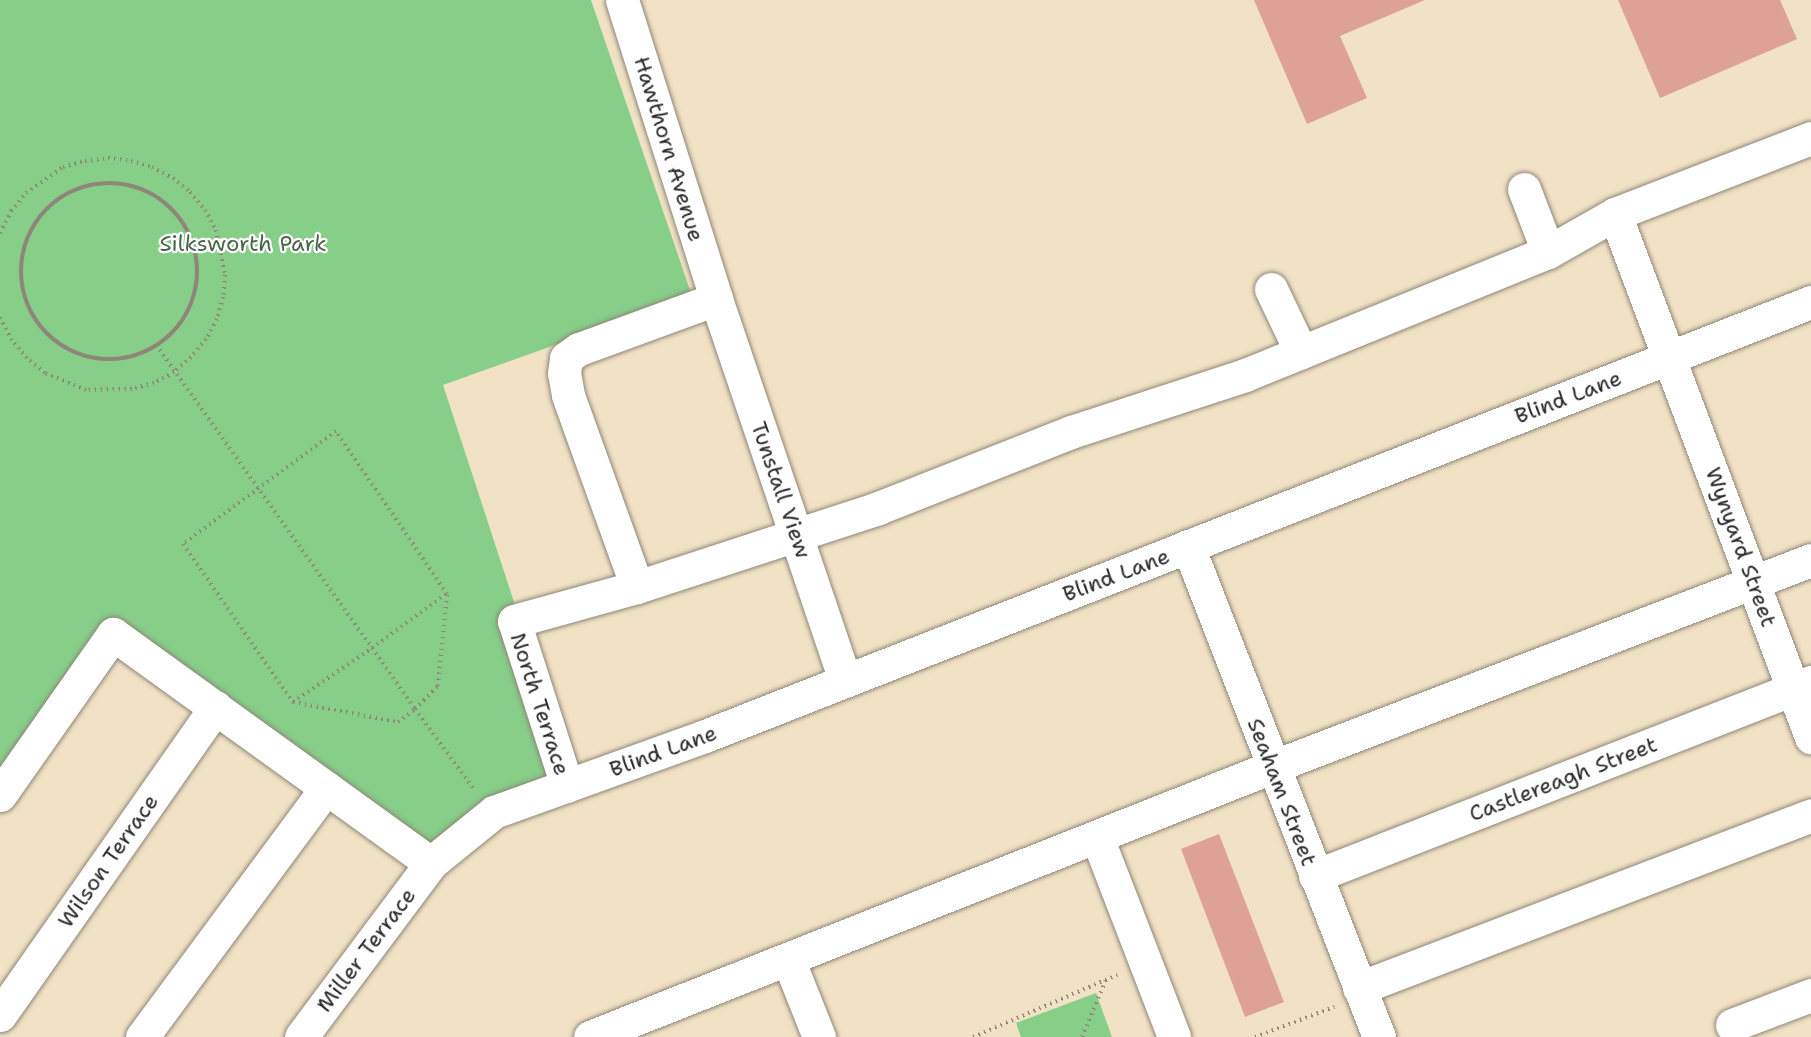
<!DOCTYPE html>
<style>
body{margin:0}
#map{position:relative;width:1811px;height:1037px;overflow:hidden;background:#f1e2c5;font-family:"Shantell Sans",sans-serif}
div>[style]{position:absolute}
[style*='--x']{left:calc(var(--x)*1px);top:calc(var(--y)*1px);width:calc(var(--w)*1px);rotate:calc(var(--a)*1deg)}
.green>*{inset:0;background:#87ce89}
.building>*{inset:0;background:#dea195}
.path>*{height:4px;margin-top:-2px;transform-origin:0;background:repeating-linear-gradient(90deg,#8e8678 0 1.5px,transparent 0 6px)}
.path>.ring{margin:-2px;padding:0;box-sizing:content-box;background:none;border:4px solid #8e8678;border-radius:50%}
.roads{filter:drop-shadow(0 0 2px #8e8678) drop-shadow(0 0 2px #8e8678)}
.minor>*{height:33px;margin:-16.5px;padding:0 16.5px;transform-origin:16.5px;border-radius:16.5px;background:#fff}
span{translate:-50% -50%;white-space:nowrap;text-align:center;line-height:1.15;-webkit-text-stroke:4.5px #fff;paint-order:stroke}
.street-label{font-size:22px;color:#2b2b2b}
.park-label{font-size:22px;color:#4b644c}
</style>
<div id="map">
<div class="green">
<div style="clip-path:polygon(0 0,591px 0,692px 296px,443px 385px,516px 608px,559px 781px,431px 863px,112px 620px,0 796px)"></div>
<div style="clip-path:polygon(1096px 993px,1112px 1037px,1021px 1037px,1016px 1023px)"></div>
</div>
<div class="building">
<div style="clip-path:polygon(1254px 0,1425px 0,1340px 36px,1367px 98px,1307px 124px)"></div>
<div style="clip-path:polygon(1618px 0,1780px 0,1797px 39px,1660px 98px)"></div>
<div style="clip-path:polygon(1219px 834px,1284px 1002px,1245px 1017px,1181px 849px)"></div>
</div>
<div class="path">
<div class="ring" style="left:21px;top:183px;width:172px;height:172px"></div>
<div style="--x:0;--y:233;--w:25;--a:-63"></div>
<div style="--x:11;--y:211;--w:23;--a:-50"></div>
<div style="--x:26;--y:193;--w:45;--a:-35.1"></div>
<div style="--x:63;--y:167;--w:23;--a:-15"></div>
<div style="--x:85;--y:161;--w:23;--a:-7"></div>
<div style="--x:108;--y:158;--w:23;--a:7"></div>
<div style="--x:131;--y:161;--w:22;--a:16"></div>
<div style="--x:152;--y:167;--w:24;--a:28"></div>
<div style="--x:173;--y:178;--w:22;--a:39"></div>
<div style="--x:190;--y:192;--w:23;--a:50"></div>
<div style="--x:205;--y:210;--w:23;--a:61"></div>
<div style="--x:216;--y:230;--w:46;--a:78.7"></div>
<div style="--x:225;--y:275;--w:22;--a:95"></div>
<div style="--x:223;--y:297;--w:23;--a:105"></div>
<div style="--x:217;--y:319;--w:23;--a:119"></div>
<div style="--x:206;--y:339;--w:23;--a:130"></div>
<div style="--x:191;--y:357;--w:23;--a:139"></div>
<div style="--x:174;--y:372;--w:23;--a:151"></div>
<div style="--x:154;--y:383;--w:23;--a:165"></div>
<div style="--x:132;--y:389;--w:46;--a:178.8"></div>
<div style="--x:86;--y:390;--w:44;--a:-157.5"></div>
<div style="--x:45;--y:373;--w:23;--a:-140"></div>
<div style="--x:27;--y:358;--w:23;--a:-130"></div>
<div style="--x:12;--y:340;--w:26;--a:-118"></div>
<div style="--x:156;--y:345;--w:372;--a:54.5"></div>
<div style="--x:372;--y:648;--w:92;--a:-36.1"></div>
<div style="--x:293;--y:702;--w:107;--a:10.8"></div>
<div style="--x:398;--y:722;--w:21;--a:-37"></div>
<div style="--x:415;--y:709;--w:33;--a:-45"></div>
<div style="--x:438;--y:686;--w:92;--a:-84.4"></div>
<div style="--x:447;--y:594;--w:197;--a:-124.3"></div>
<div style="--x:336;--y:431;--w:190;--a:143.6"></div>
<div style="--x:183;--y:544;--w:193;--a:55.2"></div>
<div style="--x:293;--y:702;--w:96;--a:-34.4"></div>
<div style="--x:372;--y:648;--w:75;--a:54.8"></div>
<div style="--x:415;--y:709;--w:98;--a:53.7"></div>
<div style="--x:973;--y:1037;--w:157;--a:-23.3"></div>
<div style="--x:1082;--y:1037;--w:62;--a:-67.2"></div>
<div style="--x:1255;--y:1037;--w:85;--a:-20.8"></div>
</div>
<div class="roads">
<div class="minor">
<div style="--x:622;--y:0;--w:313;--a:72.5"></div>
<div style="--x:716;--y:299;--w:403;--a:71.3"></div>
<div style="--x:1524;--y:189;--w:67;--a:69.1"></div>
<div style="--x:1615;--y:214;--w:559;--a:69.46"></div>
<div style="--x:1271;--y:289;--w:70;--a:64.5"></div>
<div style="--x:1188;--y:546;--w:527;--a:68.74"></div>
<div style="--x:637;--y:587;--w:204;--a:-109.8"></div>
<div style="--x:568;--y:395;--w:22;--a:-100"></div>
<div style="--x:564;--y:373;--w:15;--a:-82"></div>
<div style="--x:566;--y:358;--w:16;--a:-35"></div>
<div style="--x:579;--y:349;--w:146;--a:-20.1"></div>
<div style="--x:567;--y:786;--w:173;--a:-107.8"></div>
<div style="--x:514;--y:621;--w:128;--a:-15.5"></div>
<div style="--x:637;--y:587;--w:254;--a:-18.1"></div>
<div style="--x:878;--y:508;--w:207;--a:-21.5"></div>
<div style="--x:1071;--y:432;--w:183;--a:-18.1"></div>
<div style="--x:1245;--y:375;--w:327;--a:-22.1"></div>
<div style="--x:1548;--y:252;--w:77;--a:-29.6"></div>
<div style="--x:1615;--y:214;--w:210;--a:-21.2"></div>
<div style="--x:0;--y:795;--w:197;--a:-54.9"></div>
<div style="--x:113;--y:634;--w:392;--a:35.8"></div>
<div style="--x:1097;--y:837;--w:214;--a:68.9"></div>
<div style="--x:1315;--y:876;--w:533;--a:-21.36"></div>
<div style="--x:788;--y:959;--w:84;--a:68.3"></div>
<div style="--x:1359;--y:988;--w:484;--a:-20.9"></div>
<div style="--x:0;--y:1015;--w:376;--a:-55"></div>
<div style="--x:1732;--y:1025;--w:85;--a:-20.8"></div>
<div style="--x:142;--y:1037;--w:310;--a:-53.5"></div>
<div style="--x:301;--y:1037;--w:217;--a:-53.2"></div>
<div style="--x:431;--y:863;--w:81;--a:-39"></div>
<div style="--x:494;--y:812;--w:224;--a:-19.8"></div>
<div style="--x:705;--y:736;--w:1188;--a:-21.43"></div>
<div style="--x:590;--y:1037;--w:734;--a:-21.6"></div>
<div style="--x:1272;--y:767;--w:577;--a:-21.01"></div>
</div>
</div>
<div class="street-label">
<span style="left:669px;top:149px;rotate:73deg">Hawthorn Avenue</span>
<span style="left:1568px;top:397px;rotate:-21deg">Blind Lane</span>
<span style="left:781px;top:490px;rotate:71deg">Tunstall View</span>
<span style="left:1741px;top:547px;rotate:70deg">Wynyard Street</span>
<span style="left:1116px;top:575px;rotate:-21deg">Blind Lane</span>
<span style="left:540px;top:704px;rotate:72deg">North Terrace</span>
<span style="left:663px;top:751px;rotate:-20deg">Blind Lane</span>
<span style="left:1563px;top:779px;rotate:-21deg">Castlereagh Street</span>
<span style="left:1282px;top:792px;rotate:69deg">Seaham Street</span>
<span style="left:108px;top:861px;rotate:-55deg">Wilson Terrace</span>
<span style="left:366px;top:950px;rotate:-53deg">Miller Terrace</span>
</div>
<div class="park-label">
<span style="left:243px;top:244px">Silksworth Park</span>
</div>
</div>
